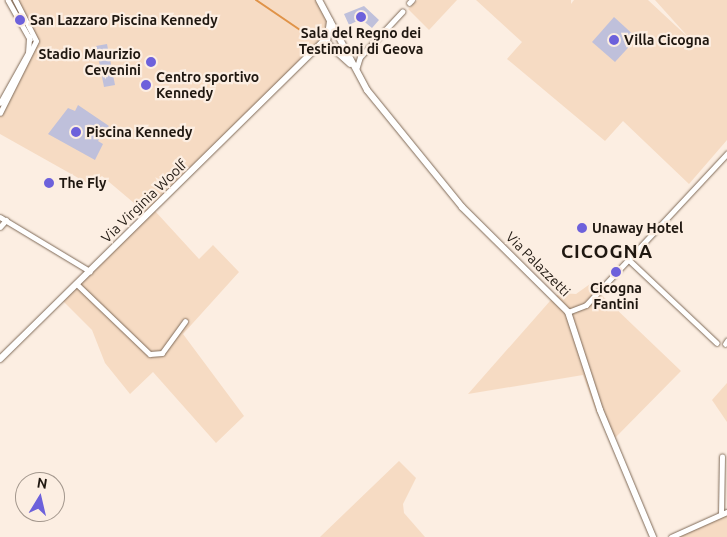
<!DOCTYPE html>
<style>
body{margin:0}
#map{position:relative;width:727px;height:537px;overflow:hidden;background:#fceee2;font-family:Ubuntu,sans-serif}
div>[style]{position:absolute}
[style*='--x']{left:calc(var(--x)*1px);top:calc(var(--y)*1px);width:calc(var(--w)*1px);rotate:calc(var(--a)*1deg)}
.green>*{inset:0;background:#f6dbc3}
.stream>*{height:2px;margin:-1px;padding:0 1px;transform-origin:1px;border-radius:1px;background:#e09348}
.building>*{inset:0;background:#bfc0db}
.roads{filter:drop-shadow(0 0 1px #7f6a58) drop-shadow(0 0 1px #7f6a58)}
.street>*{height:4.5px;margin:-2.25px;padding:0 2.25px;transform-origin:2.25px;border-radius:2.25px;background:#fff}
.secondary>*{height:6px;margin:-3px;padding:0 3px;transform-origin:3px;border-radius:3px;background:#fff}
.dots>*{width:14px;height:14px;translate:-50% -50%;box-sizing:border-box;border:2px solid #fceee2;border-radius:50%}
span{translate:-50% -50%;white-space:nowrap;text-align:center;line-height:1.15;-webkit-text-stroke:4.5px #fceee2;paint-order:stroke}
.poi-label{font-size:14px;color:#1f1710;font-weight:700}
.left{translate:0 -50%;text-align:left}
.right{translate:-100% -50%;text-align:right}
.street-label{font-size:14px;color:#1f1710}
.district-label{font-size:19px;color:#1f1710;font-weight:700;letter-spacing:1px}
.north{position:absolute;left:15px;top:472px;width:50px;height:50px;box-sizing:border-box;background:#fceee2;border:1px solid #a4988e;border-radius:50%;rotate:9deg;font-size:14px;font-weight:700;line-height:20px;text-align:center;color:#1f1710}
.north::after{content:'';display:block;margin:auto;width:18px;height:22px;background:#6d61db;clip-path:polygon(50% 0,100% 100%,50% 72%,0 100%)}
</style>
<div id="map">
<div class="green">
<div style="clip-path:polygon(5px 0,319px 0,327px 22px,325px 34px,155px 211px,199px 259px,213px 245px,239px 272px,183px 334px,244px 416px,216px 443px,153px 372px,130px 394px,105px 363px,92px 330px,63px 301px,147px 214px,102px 176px,89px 184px,0 134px,0 108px,31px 47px,20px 22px)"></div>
<div style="clip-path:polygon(417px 0,457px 0,429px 30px,408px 9px)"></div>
<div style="clip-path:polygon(476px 0,571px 0,571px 4px,574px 0,648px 0,690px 39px,655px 0,727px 0,727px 140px,689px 184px,623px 121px,605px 141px,507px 59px,522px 42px)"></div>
<div style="clip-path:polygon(590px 284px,681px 371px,613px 440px,596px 411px,583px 375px,468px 394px,550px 301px,560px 293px,576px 294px)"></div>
<div style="clip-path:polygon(727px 383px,727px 422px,712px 400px)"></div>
<div style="clip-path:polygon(399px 461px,416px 478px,403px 504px,404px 513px,425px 537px,320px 537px)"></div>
<div style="clip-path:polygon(727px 512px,727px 537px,672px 537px)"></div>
</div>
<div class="stream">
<div style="--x:256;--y:0;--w:68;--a:34.2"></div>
</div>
<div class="building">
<div style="clip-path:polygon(364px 6px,379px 20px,372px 28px,361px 19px,349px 25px,344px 14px)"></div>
<div style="clip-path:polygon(614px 17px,637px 38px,615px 62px,592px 42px)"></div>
<div style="clip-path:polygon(107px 44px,115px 85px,104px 87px,96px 46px)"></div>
<div style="clip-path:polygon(78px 105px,109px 126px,98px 141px,103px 144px,95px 160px,48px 134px,68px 108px,75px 111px)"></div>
</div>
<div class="roads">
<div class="street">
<div style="--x:8;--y:0;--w:45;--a:60.6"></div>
<div style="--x:409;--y:3;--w:4;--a:-45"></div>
<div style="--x:356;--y:70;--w:14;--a:-73"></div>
<div style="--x:360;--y:57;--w:62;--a:-47"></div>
<div style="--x:0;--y:103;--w:57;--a:-60.8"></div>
<div style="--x:28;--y:53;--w:16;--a:-86"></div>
<div style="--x:0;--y:113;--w:80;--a:-63.4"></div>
<div style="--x:36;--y:41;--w:46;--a:-117.1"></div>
<div style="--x:0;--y:217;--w:105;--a:31"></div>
<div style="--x:0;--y:227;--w:9;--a:-49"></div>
<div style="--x:628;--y:259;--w:122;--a:43.3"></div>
<div style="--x:77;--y:284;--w:101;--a:43.8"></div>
<div style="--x:150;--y:354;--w:12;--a:-5"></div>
<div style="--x:162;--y:353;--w:39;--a:-54"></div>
<div style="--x:568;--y:312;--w:19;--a:-21"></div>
<div style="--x:586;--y:305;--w:207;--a:-47"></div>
<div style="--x:725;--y:344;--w:4;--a:-56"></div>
<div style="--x:721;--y:514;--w:57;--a:-89"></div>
<div style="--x:671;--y:537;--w:61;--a:-24.1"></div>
</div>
<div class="secondary">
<div style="--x:319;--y:0;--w:102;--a:61.9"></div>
<div style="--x:367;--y:90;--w:151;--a:50.9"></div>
<div style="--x:462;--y:207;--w:149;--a:44.7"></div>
<div style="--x:568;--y:312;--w:103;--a:71.9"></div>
<div style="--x:600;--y:410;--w:138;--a:67.3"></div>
<div style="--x:330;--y:21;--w:22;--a:98"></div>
<div style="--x:327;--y:43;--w:31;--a:42"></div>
<div style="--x:0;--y:359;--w:457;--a:-44.5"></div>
</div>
</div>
<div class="dots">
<div style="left:361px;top:17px;background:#6d61db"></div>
<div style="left:20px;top:20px;background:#6d61db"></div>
<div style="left:614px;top:40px;background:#6d61db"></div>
<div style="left:151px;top:62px;background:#6d61db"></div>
<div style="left:146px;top:85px;background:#6d61db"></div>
<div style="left:76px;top:132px;background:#6d61db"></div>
<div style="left:49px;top:183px;background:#6d61db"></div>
<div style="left:582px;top:228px;background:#6d61db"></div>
<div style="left:616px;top:272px;background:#6d61db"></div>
</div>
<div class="poi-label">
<span class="left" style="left:30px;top:20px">San Lazzaro Piscina Kennedy</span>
<span style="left:361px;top:41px">Sala del Regno dei<br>Testimoni di Geova</span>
<span class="left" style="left:624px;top:40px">Villa Cicogna</span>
<span class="right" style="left:141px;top:62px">Stadio Maurizio<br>Cevenini</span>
<span class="left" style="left:156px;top:85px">Centro sportivo<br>Kennedy</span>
<span class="left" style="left:86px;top:132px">Piscina Kennedy</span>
<span class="left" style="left:59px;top:183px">The Fly</span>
<span class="left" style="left:592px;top:228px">Unaway Hotel</span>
<span style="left:616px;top:296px">Cicogna<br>Fantini</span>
</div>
<div class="street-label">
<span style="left:144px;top:201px;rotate:-44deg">Via Virginia Woolf</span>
<span style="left:538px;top:264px;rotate:45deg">Via Palazzetti</span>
</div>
<div class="district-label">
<span style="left:607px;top:252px">CICOGNA</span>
</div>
<div class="north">N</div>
</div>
